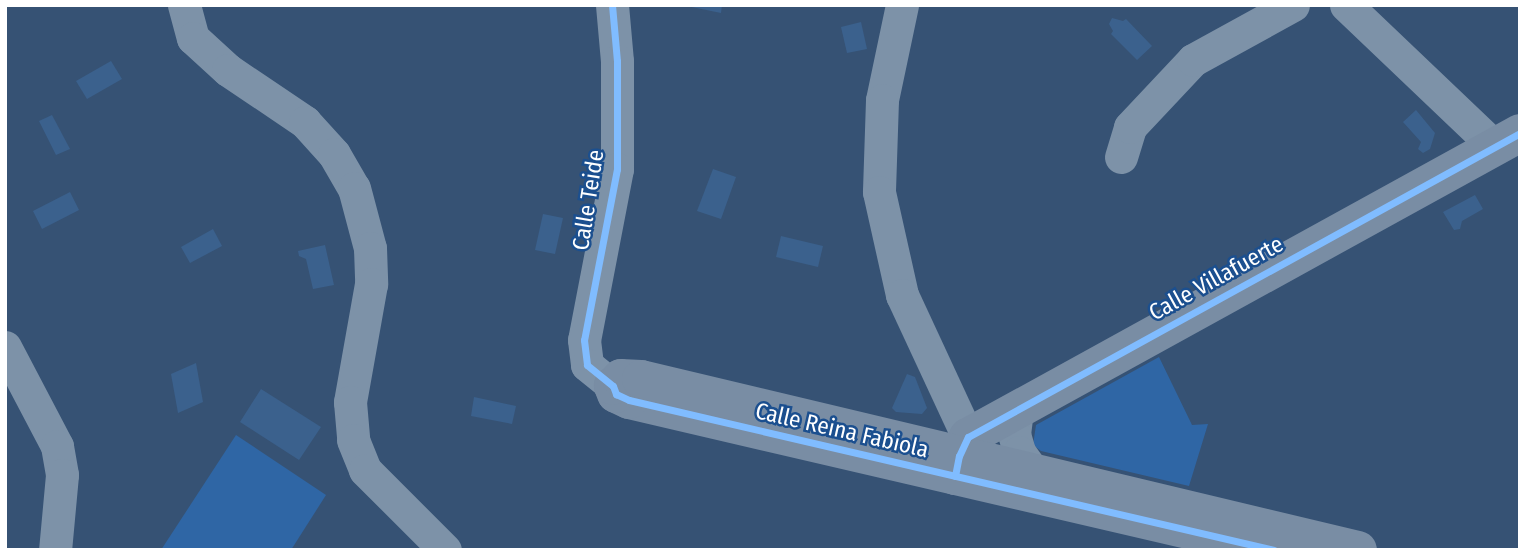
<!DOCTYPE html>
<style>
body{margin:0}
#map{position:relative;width:1525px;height:555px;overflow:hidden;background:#365274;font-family:"Fira Sans Condensed",sans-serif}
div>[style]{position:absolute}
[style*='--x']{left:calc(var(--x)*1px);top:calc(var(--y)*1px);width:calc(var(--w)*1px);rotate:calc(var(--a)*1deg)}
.green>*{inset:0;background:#2f66a5}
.water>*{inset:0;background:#3b618d}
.street>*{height:33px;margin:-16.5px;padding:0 16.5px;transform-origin:16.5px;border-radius:16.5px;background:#7d92a8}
.secondary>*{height:38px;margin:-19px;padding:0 19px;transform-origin:19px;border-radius:19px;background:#798da4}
.cycleway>*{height:7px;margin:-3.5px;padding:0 3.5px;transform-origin:3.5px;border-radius:3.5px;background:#80bcff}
span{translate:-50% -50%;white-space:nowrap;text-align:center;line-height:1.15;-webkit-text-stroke:5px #1b4f8f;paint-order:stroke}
.street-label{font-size:23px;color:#fff}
.frame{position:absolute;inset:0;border:7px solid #fff;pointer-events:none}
</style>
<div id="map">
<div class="green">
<div style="clip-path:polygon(1159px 357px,1192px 425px,1208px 424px,1189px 486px,1041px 451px,1033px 445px,1036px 425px)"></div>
<div style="clip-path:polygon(236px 435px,326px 495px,291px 550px,161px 550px)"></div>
</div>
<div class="water">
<div style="clip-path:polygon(682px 5px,722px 5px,721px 13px)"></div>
<div style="clip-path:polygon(1112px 18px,1123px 21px,1126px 19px,1152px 46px,1137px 60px,1111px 34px,1113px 31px,1109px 24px)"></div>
<div style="clip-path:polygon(861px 22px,867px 49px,847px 53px,841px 27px)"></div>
<div style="clip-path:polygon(111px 61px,122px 79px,87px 99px,76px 81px)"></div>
<div style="clip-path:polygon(1416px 110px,1435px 133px,1430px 149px,1423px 153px,1418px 149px,1421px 142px,1403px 122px)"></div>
<div style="clip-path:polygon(52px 115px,70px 149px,56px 155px,39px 121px)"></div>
<div style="clip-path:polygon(713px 169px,736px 177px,721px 219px,697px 211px)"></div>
<div style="clip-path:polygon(70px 192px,79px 210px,42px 229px,33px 211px)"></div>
<div style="clip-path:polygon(1475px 195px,1483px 209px,1462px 221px,1460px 229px,1454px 230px,1443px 212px)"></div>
<div style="clip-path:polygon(543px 214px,563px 218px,555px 254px,535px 250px)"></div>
<div style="clip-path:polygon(213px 229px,222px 246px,190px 263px,181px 247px)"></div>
<div style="clip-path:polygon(781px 236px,823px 246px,818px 267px,776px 257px)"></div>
<div style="clip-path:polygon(325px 245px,334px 285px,313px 289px,306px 259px,299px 256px,298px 251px)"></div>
<div style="clip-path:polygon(196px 363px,203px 402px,178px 413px,171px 374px)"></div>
<div style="clip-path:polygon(907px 374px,915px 377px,927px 408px,922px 414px,896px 412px,892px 408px)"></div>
<div style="clip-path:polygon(261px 389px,321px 427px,299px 460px,240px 422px)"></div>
<div style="clip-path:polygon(474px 397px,516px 406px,512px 424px,471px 416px)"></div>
</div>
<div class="street">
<div style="--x:184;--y:5;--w:34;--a:75"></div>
<div style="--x:193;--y:38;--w:47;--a:42.4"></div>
<div style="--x:228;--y:70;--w:93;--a:34"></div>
<div style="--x:305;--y:122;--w:43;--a:47.8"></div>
<div style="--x:334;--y:154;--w:39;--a:60"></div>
<div style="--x:354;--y:188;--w:62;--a:75.1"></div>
<div style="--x:370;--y:248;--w:36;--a:88"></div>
<div style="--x:371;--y:284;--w:120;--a:100.1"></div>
<div style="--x:350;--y:402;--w:38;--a:85"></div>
<div style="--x:353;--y:440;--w:32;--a:68"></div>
<div style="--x:365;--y:470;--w:113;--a:45"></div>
<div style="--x:612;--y:5;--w:56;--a:84.9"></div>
<div style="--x:617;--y:61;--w:108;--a:90"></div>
<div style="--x:617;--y:169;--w:174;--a:100.9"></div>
<div style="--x:584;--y:340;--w:25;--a:83"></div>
<div style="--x:587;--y:365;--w:33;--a:39"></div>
<div style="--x:902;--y:5;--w:97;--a:101.9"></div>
<div style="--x:882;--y:100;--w:92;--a:91.9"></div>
<div style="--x:879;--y:192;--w:106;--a:77.4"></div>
<div style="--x:902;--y:295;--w:157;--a:65.1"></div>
<div style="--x:1346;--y:5;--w:204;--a:43.6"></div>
<div style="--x:1121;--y:157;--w:31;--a:-73"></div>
<div style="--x:1130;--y:127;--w:92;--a:-46.8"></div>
<div style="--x:1193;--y:60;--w:114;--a:-28.8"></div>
<div style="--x:5;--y:347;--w:112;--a:62.3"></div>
<div style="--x:57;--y:446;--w:29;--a:80"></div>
<div style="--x:62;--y:475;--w:75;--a:95.3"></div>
<div style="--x:1017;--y:410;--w:24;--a:97"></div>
<div style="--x:1014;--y:434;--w:19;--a:74"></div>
<div style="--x:1019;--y:452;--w:27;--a:54"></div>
</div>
<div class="secondary">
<div style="--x:955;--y:476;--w:20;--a:-79"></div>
<div style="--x:959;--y:456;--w:21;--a:-65"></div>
<div style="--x:968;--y:437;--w:630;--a:-28.84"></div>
<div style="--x:1274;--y:550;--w:662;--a:-166.91"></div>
<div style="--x:629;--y:400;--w:14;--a:-155"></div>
<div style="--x:616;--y:394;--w:9;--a:-111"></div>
<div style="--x:613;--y:386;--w:11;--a:-45"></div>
<div style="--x:621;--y:378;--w:20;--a:3"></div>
<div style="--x:641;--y:379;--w:737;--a:13.41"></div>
</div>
<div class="cycleway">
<div style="--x:612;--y:5;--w:56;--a:84.9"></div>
<div style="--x:617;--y:61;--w:108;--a:90"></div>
<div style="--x:617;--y:169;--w:174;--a:100.9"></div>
<div style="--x:584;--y:340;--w:25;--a:83"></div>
<div style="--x:587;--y:365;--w:33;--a:39"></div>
<div style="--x:613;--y:386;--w:9;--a:69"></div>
<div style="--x:616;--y:394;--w:14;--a:25"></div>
<div style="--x:629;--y:400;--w:662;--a:13.09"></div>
<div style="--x:955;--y:476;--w:20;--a:-79"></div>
<div style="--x:959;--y:456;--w:21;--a:-65"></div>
<div style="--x:968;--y:437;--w:630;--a:-28.84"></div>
</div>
<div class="street-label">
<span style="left:588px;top:200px;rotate:-81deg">Calle Teide</span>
<span style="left:1216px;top:278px;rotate:-29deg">Calle Villafuerte</span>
<span style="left:842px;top:430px;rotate:13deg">Calle Reina Fabiola</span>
</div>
<div class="frame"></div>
</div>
